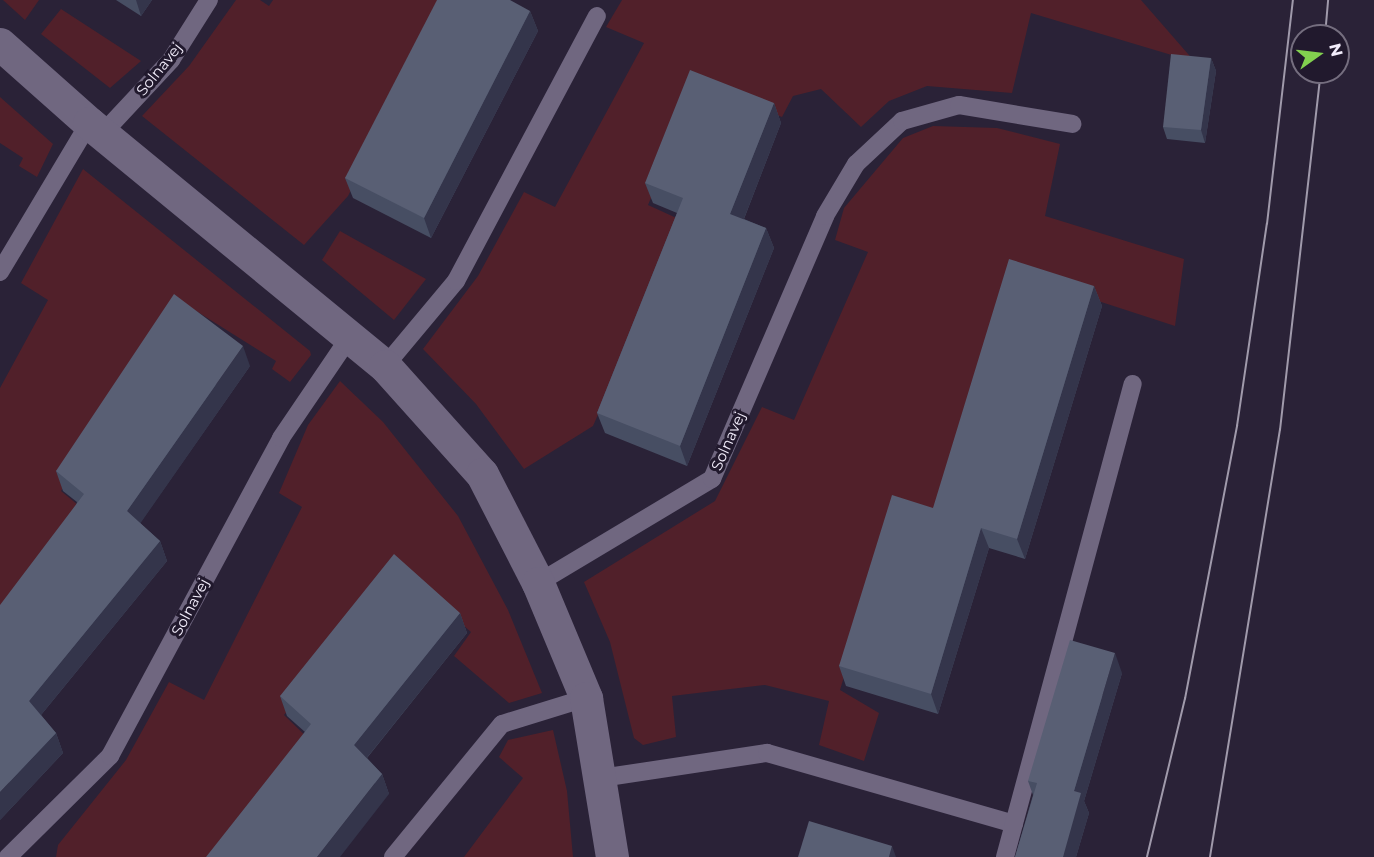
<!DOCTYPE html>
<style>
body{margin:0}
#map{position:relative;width:1374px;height:857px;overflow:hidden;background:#2a2237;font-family:Montserrat,sans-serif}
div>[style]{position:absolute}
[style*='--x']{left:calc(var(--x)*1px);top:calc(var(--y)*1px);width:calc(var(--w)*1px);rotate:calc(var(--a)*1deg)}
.green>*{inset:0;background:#51202a}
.service>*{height:18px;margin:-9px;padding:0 9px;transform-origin:9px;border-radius:9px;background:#706780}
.minor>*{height:33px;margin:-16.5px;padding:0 16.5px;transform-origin:16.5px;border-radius:16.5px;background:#706780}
.tram>*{height:1.5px;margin:-0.75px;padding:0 0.75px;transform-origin:0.75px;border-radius:0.75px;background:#a09aab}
.wall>*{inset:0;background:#474e63}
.shaded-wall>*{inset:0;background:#34354b}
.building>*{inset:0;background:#595f74}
span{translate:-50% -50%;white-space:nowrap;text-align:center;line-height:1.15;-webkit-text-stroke:6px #21192d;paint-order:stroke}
.street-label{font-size:15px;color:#f2edfb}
.north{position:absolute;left:1290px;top:24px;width:60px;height:60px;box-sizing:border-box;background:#21192d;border:2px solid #756e7f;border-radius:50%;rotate:76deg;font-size:16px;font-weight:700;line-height:24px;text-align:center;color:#f2edfb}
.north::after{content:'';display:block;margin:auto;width:21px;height:27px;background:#82d04f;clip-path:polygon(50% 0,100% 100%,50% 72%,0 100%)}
</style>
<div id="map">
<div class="green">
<div style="clip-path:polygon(3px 0,39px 0,25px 20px)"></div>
<div style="clip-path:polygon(236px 0,260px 0,269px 6px,273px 0,447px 0,348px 196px,304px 245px,142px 116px,189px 66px)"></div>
<div style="clip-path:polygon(622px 0,1141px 0,1195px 62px,1031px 13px,1012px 93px,927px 86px,889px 101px,861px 127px,821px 89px,793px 96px,782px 117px,698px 84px,648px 205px,683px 221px,593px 426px,524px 469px,476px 404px,423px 349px,478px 276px,524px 192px,555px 207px,644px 43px,606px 27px)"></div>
<div style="clip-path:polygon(61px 9px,141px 61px,110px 88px,41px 34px)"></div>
<div style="clip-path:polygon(0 97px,53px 144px,37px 177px,19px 166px,23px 158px,0 143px)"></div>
<div style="clip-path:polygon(933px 126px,997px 128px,1060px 144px,1045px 216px,1184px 259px,1175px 326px,1012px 273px,935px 520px,895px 507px,840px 690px,879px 713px,864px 761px,819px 745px,829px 701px,765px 685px,672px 696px,676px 737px,643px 745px,634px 738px,610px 642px,584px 582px,715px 501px,762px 407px,794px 420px,868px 252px,835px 240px,844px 208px,903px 138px)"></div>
<div style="clip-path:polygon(83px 169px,310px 351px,311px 355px,290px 382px,272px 369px,276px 361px,185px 304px,61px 491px,89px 514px,0 632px,0 388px,48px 300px,21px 283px)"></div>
<div style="clip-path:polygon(340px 231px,426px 279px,394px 320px,322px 260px)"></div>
<div style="clip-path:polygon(340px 381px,383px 422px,458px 516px,508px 610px,542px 693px,509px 703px,454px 656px,471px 632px,400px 571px,284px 715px,314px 744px,226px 857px,56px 857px,58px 845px,126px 760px,169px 682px,204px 700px,302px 507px,279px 493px,308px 425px)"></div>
<div style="clip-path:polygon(553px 730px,567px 791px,573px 857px,464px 857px,523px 778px,499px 757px,508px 740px)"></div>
</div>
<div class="service">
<div style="--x:103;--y:133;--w:100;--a:-47"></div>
<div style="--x:171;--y:60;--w:71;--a:-57.7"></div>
<div style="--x:0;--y:272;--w:174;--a:-59.1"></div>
<div style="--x:385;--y:366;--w:111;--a:-50.1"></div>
<div style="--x:456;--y:281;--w:300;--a:-62"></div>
<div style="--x:538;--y:583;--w:203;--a:-30.9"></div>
<div style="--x:712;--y:479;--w:286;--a:-66.7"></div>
<div style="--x:825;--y:216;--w:61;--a:-59.2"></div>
<div style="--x:856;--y:164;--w:63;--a:-43.1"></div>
<div style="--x:902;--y:121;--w:59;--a:-15.7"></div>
<div style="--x:959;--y:105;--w:115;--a:9.5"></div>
<div style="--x:601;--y:778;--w:168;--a:-8.6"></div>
<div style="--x:767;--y:753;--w:257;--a:16"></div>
<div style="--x:8;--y:857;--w:144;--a:-44.7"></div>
<div style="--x:110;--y:756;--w:361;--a:-61.7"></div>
<div style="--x:281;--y:438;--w:121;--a:-55.8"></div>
<div style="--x:393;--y:857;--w:172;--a:-50.7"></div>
<div style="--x:502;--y:724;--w:88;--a:-17.2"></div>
<div style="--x:1005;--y:857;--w:490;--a:-74.9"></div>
</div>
<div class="minor">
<div style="--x:0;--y:44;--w:119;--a:41.6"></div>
<div style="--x:89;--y:123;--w:383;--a:39.4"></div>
<div style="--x:385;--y:366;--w:145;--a:48.1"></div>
<div style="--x:482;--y:474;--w:123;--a:62.8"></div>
<div style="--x:538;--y:583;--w:125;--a:67.3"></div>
<div style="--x:586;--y:698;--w:161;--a:80.7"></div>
</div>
<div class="tram">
<div style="--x:1325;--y:36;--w:36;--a:-85"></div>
<div style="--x:1147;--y:857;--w:163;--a:-76.5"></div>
<div style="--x:1185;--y:699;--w:278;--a:-79.2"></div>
<div style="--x:1237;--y:426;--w:204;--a:-81.6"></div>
<div style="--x:1267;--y:224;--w:226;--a:-83.4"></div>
<div style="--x:1210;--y:857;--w:433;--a:-80.7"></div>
<div style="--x:1280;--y:430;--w:360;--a:-83.5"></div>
</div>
<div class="wall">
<div style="clip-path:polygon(116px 0,152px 0,141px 16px)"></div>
<div style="clip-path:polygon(530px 11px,538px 31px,431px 238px,353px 198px,345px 178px)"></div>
<div style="clip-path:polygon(1211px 58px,1216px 71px,1205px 143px,1167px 139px,1163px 127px)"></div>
<div style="clip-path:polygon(774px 103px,781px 123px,744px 219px,766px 228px,774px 248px,687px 466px,605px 433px,597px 413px,677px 213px,653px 203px,645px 183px)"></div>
<div style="clip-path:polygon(1094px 286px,1102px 306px,1025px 559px,989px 548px,938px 714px,846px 686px,839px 666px,933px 508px)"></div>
<div style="clip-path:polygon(250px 366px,140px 523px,160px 541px,167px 561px,41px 715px,56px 733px,63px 753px,0 820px,77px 502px,63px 491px,56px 471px)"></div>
<div style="clip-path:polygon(460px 613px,467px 633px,367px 758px,382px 774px,389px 794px,305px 732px,287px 716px,280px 696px)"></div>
<div style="clip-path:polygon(1122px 673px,1084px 801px,1089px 813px,1076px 857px,1015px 857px,1033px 795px,1028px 781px)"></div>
</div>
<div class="shaded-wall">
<div style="clip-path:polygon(136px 0,152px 0,141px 16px)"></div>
<div style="clip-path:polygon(530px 11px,538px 31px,431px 238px,424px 218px)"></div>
<div style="clip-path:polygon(1211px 58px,1216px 71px,1205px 143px,1201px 130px)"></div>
<div style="clip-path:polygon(774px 103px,781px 123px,738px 234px,730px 214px)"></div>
<div style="clip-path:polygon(766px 228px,774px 248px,687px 466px,680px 446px)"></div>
<div style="clip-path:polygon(1094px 286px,1102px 306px,1025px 559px,1017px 539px)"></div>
<div style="clip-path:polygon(243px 346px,250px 366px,135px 531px,127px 511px)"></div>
<div style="clip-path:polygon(981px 528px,989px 548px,938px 714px,931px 694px)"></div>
<div style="clip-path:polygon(160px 541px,167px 561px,36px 721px,29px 701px)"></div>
<div style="clip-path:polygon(460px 613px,467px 633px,361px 765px,354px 745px)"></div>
<div style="clip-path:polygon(1115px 653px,1122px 673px,1084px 801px,1089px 813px,1076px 857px,1063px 857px,1074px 791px)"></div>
<div style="clip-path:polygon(56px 733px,63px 753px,0 820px,0 792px)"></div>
<div style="clip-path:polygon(382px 774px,389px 794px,340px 857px,317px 857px)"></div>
<div style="clip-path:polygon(892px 846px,896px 857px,889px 857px)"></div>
</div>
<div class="building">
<div style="clip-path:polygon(437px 0,510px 0,530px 11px,424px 218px,345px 178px)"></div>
<div style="clip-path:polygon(1171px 54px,1211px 58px,1201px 130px,1163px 127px)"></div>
<div style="clip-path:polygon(690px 70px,774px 103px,730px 214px,766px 228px,680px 446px,597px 413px,683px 198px,645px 183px)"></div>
<div style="clip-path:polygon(1009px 259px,1094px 286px,1017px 539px,981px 528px,931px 694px,839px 666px,892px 495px,933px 508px)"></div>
<div style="clip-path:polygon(174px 294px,243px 346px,127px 511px,160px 541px,29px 701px,56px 733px,0 792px,0 605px,84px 494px,56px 471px)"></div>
<div style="clip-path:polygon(394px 554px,460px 613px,354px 745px,382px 774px,317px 857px,206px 857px,311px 724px,280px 696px)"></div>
<div style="clip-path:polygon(1070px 640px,1115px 653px,1074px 791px,1081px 793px,1063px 857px,1015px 857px,1037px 783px,1028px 781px)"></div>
<div style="clip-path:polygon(809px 821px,892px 846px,889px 857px,798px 857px)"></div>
</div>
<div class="street-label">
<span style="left:159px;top:69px;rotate:-51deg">Solnavej</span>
<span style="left:728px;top:441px;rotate:-66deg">Solnavej</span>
<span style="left:190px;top:607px;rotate:-62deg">Solnavej</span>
</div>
<div class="north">N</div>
</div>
